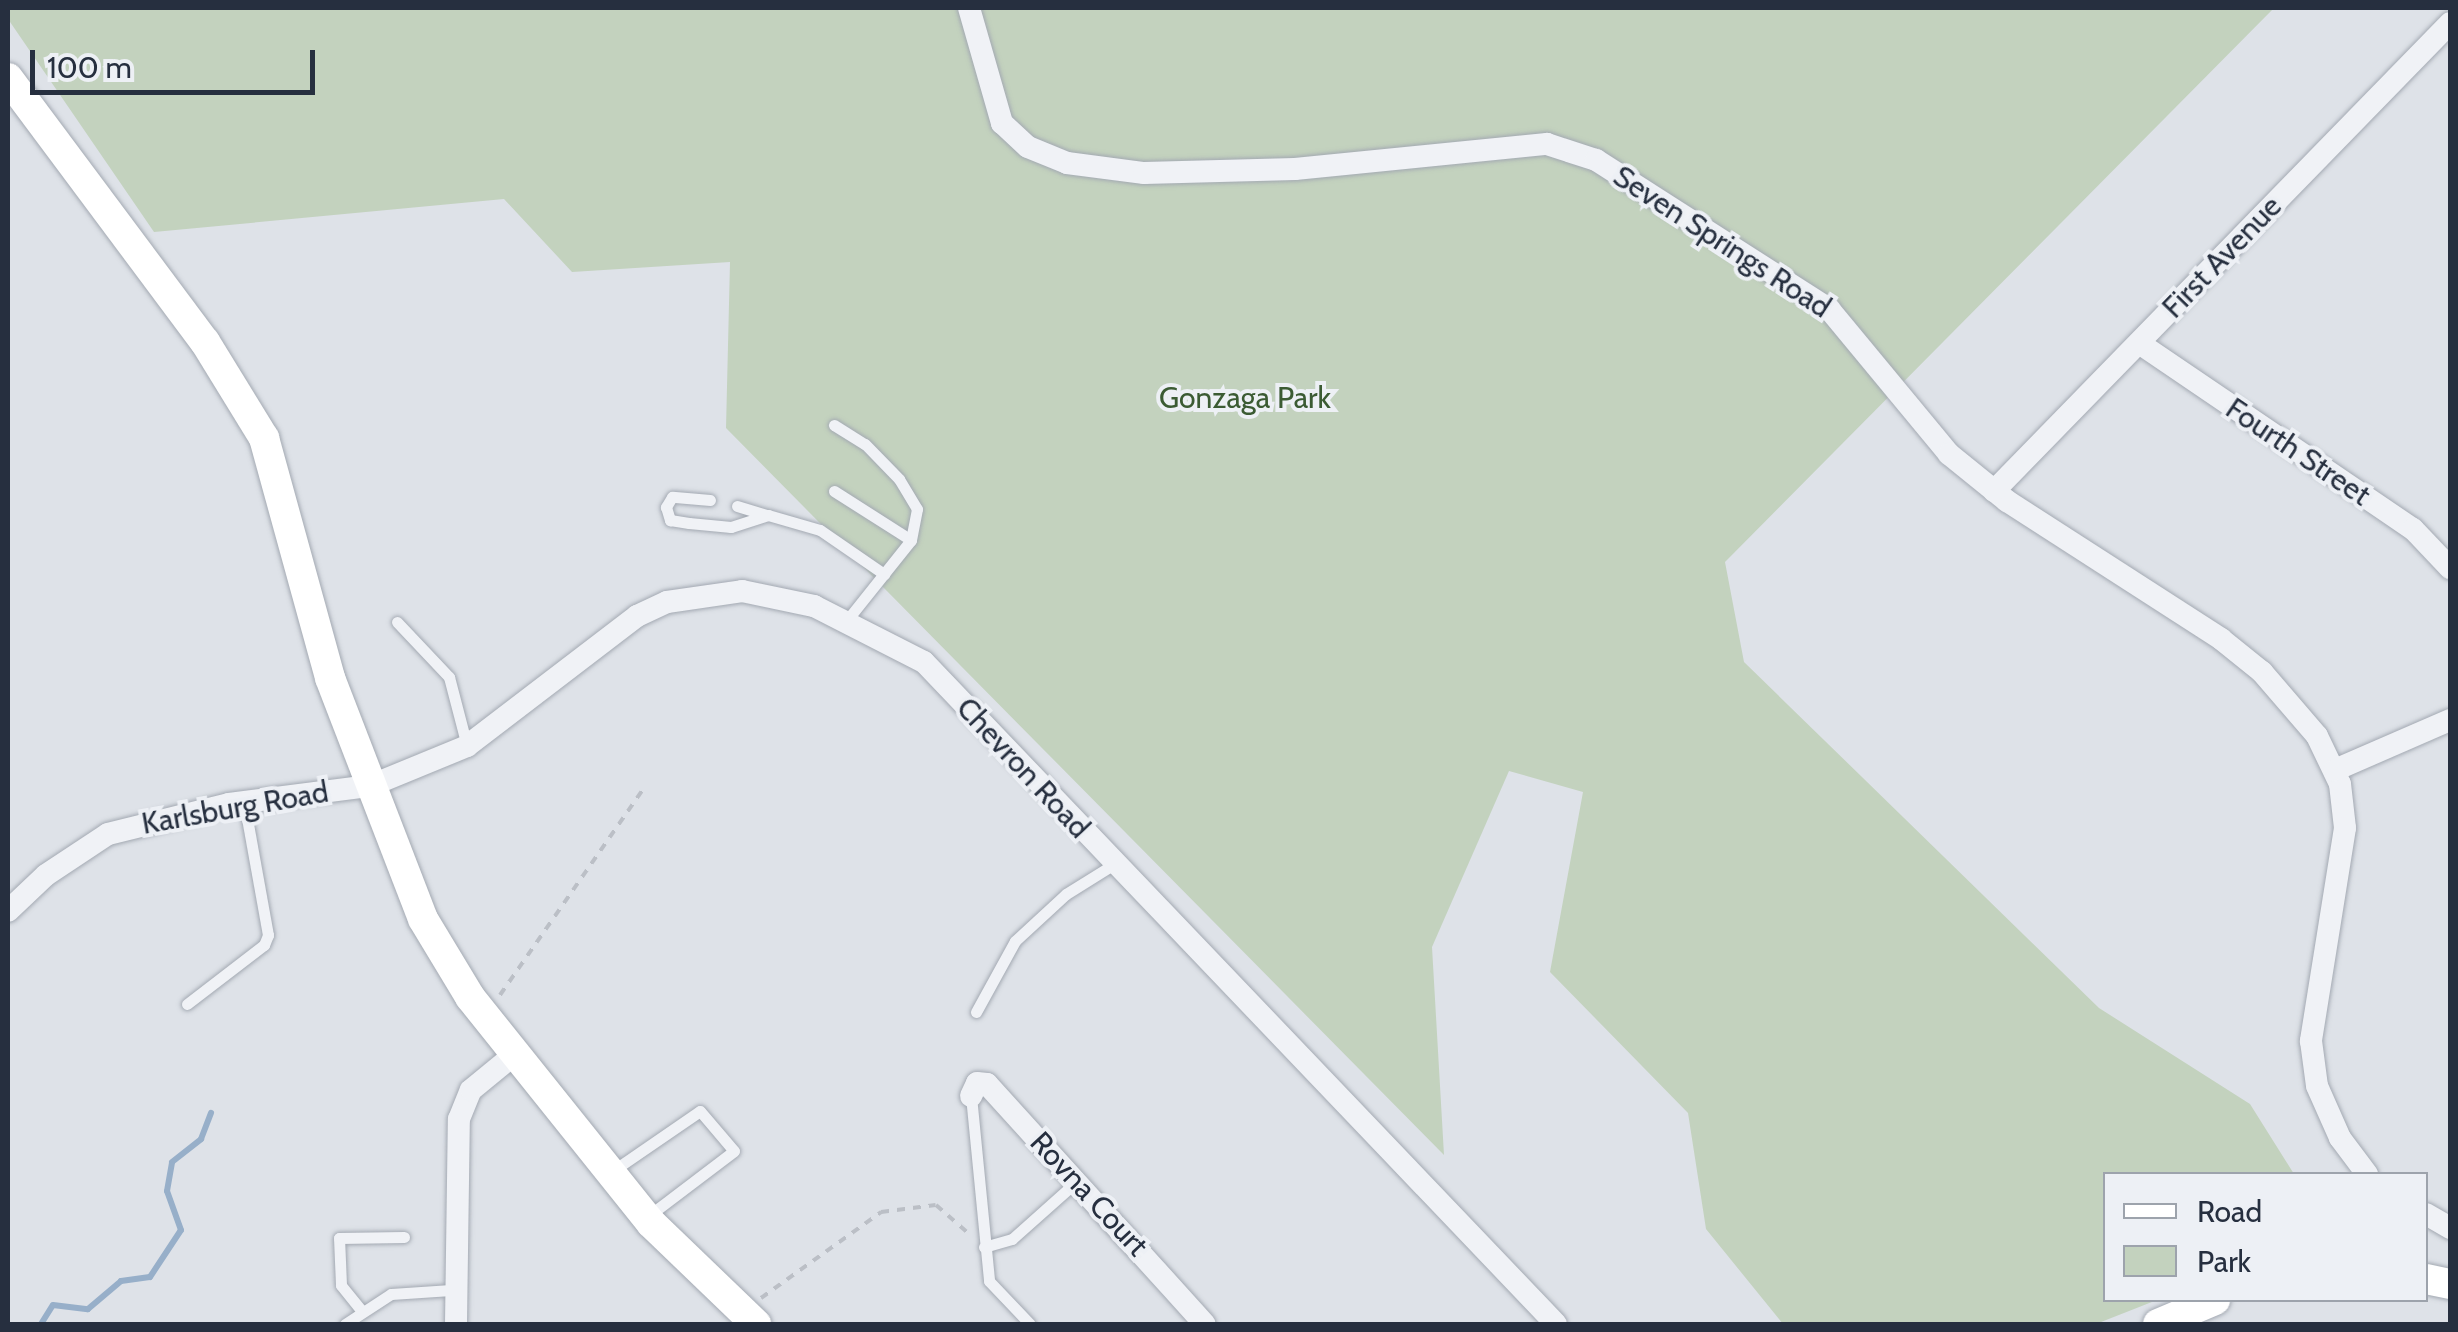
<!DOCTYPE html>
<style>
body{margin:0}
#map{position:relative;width:2458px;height:1332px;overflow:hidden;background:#dee2e8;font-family:Cabin,sans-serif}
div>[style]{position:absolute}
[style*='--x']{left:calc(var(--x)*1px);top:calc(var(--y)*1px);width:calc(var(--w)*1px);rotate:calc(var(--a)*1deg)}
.green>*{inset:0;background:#c3d2be}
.stream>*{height:6px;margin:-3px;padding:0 3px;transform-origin:3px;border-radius:3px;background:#97afc9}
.path>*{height:4px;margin-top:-2px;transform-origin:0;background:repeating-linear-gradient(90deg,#bbbfc6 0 8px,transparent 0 16px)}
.roads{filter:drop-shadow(0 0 2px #a3a9b2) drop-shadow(0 0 2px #a3a9b2)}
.lane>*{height:11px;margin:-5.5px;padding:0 5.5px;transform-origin:5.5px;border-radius:5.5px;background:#f0f2f6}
.street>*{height:22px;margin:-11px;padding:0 11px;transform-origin:11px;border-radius:11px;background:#f0f2f6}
.secondary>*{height:30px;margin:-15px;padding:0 15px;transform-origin:15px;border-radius:15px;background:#fff}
span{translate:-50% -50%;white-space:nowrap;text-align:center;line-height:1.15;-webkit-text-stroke:8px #edf0f5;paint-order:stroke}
.street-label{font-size:30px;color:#262f3f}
.park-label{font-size:30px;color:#3b5b33}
.frame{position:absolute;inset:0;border:10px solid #262f3f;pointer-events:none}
.legend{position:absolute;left:2103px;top:1172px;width:325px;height:130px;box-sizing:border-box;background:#edf0f5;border:2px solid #9da3ac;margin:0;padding:12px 18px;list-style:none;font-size:30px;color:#262f3f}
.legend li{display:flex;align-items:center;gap:20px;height:50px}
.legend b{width:50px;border:2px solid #9da3ac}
.scale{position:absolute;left:30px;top:50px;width:285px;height:45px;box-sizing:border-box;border:5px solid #262f3f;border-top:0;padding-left:12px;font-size:30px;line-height:35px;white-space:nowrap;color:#262f3f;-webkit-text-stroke:8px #edf0f5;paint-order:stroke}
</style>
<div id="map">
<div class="green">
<div style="clip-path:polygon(8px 8px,2274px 8px,1725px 562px,1744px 662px,2099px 1008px,2250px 1104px,2294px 1174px,2106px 1174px,2106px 1300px,2157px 1300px,2096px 1324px,1783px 1324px,1706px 1229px,1688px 1113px,1550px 972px,1583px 792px,1509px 771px,1432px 947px,1444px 1155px,726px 428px,730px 262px,572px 272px,504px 199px,154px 232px,8px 19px)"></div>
</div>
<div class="stream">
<div style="--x:41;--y:1324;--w:22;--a:-58"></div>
<div style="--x:53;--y:1305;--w:35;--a:7"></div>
<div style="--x:88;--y:1309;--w:43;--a:-40.3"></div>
<div style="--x:121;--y:1281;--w:29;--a:-8"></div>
<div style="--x:150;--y:1277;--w:56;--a:-56.6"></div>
<div style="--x:181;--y:1230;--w:41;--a:-109.7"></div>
<div style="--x:167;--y:1191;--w:29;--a:-80"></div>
<div style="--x:172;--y:1162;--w:37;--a:-38"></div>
<div style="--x:201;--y:1139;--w:28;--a:-69"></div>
</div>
<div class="path">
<div style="--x:500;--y:995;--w:249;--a:-55.2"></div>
<div style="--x:761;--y:1298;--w:148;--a:-35.6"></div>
<div style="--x:881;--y:1212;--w:55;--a:-7.3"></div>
<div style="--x:936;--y:1205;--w:43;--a:41.2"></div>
</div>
<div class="roads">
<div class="lane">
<div style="--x:834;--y:425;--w:36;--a:32"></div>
<div style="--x:865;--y:444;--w:49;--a:45.8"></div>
<div style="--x:899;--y:479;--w:35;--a:59"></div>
<div style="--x:917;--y:509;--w:32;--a:101"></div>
<div style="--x:911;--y:540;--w:101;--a:128.6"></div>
<div style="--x:834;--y:491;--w:91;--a:32.5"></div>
<div style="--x:710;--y:500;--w:38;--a:-175"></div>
<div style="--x:672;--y:497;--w:12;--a:121"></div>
<div style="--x:666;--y:507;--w:14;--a:73"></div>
<div style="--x:670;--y:520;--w:19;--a:9"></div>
<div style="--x:689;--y:523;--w:42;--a:5.4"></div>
<div style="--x:731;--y:527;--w:39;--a:-18"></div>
<div style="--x:768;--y:515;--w:54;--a:16.1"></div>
<div style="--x:820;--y:530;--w:78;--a:34.5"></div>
<div style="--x:737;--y:506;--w:30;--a:17"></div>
<div style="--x:397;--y:622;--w:76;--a:46.6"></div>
<div style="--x:449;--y:677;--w:71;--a:75.4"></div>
<div style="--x:187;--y:1004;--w:97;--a:-37.5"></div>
<div style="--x:264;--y:945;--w:11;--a:-68"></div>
<div style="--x:268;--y:935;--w:135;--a:-100.2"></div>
<div style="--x:976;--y:1012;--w:81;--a:-61.2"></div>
<div style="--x:1015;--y:941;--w:69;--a:-42.7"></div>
<div style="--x:1066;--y:894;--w:57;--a:-32"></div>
<div style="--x:971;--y:1096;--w:186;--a:84.4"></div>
<div style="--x:989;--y:1281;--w:59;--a:46.4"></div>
<div style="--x:614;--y:1170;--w:104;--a:-34.5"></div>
<div style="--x:700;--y:1111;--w:52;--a:49.6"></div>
<div style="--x:734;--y:1151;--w:109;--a:142.8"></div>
<div style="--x:984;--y:1247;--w:29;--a:-16"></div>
<div style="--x:1012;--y:1239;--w:87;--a:-41.7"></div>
<div style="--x:361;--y:1310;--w:32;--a:-129"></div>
<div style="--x:341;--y:1285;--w:47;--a:-92.4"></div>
<div style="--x:339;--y:1238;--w:65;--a:-0.9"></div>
<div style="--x:345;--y:1324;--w:55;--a:-33.1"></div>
<div style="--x:391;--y:1294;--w:60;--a:-3.8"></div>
</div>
<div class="street">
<div style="--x:969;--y:8;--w:120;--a:74"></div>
<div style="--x:1002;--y:123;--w:35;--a:43"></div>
<div style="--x:1028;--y:147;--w:42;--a:22.3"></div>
<div style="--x:1067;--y:163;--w:78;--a:7.4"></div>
<div style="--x:1144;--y:173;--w:151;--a:-1.5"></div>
<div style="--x:1295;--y:169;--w:253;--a:-5.7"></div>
<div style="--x:1547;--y:144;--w:52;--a:18.1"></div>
<div style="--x:1596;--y:160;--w:277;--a:32.6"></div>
<div style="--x:1829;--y:309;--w:188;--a:50.4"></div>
<div style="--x:1949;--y:454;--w:75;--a:39"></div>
<div style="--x:2007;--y:501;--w:255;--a:32.8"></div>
<div style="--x:2221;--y:639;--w:53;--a:38.8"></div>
<div style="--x:2262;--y:672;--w:84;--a:49.3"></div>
<div style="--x:2317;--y:736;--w:53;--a:64.4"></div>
<div style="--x:2340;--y:784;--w:44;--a:83.5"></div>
<div style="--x:2345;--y:828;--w:216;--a:99.1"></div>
<div style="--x:2311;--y:1041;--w:45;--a:82.4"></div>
<div style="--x:2317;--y:1086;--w:57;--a:66.1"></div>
<div style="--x:2340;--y:1138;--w:45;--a:53.1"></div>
<div style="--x:2139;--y:343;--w:331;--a:34.2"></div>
<div style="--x:2413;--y:529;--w:54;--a:46.5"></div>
<div style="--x:1994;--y:491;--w:653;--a:-45.74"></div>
<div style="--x:2335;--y:770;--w:125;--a:-23.5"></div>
<div style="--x:8;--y:911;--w:52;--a:-43.5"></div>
<div style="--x:46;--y:875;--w:74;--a:-33.5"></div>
<div style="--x:108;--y:834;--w:125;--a:-13.9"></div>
<div style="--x:229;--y:804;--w:142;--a:-7.3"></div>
<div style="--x:370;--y:786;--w:105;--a:-22.4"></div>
<div style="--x:467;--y:746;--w:214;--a:-37.4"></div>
<div style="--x:637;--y:616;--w:33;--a:-25"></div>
<div style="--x:667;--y:602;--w:76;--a:-8.3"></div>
<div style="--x:742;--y:591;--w:74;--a:11.8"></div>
<div style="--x:814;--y:606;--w:123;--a:27"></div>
<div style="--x:924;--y:662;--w:915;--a:46.33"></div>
<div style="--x:971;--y:1096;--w:14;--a:-65"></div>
<div style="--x:977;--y:1083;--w:10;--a:6"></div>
<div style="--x:987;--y:1084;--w:324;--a:47.8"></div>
<div style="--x:2426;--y:1214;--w:28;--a:30"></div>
<div style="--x:456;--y:1324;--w:205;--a:-89.2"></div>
<div style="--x:459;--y:1119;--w:31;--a:-68"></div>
<div style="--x:471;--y:1090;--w:58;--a:-39.4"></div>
</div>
<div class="secondary">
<div style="--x:8;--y:78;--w:329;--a:53.3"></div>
<div style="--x:205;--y:342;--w:113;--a:58.4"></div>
<div style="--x:264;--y:438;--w:249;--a:74.6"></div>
<div style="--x:330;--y:678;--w:258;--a:68.9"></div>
<div style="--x:423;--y:919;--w:91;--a:58.9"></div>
<div style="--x:470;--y:997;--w:290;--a:51.3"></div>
<div style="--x:651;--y:1223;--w:146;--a:43.9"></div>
<div style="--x:2426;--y:1279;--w:25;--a:12"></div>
<div style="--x:2158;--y:1324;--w:62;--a:-22.8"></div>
</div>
</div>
<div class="street-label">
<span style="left:1722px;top:242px;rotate:33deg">Seven Springs Road</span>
<span style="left:2222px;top:257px;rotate:-46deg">First Avenue</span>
<span style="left:2298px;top:452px;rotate:34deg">Fourth Street</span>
<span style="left:1023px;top:768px;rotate:47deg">Chevron Road</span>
<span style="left:235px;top:808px;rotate:-10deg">Karlsburg Road</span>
<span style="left:1089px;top:1194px;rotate:47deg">Rovna Court</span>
</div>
<div class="park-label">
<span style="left:1245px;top:398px">Gonzaga Park</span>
</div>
<div class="frame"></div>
<ul class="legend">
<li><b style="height:12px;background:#fff"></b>Road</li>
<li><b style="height:28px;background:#c3d2be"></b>Park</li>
</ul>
<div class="scale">100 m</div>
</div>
